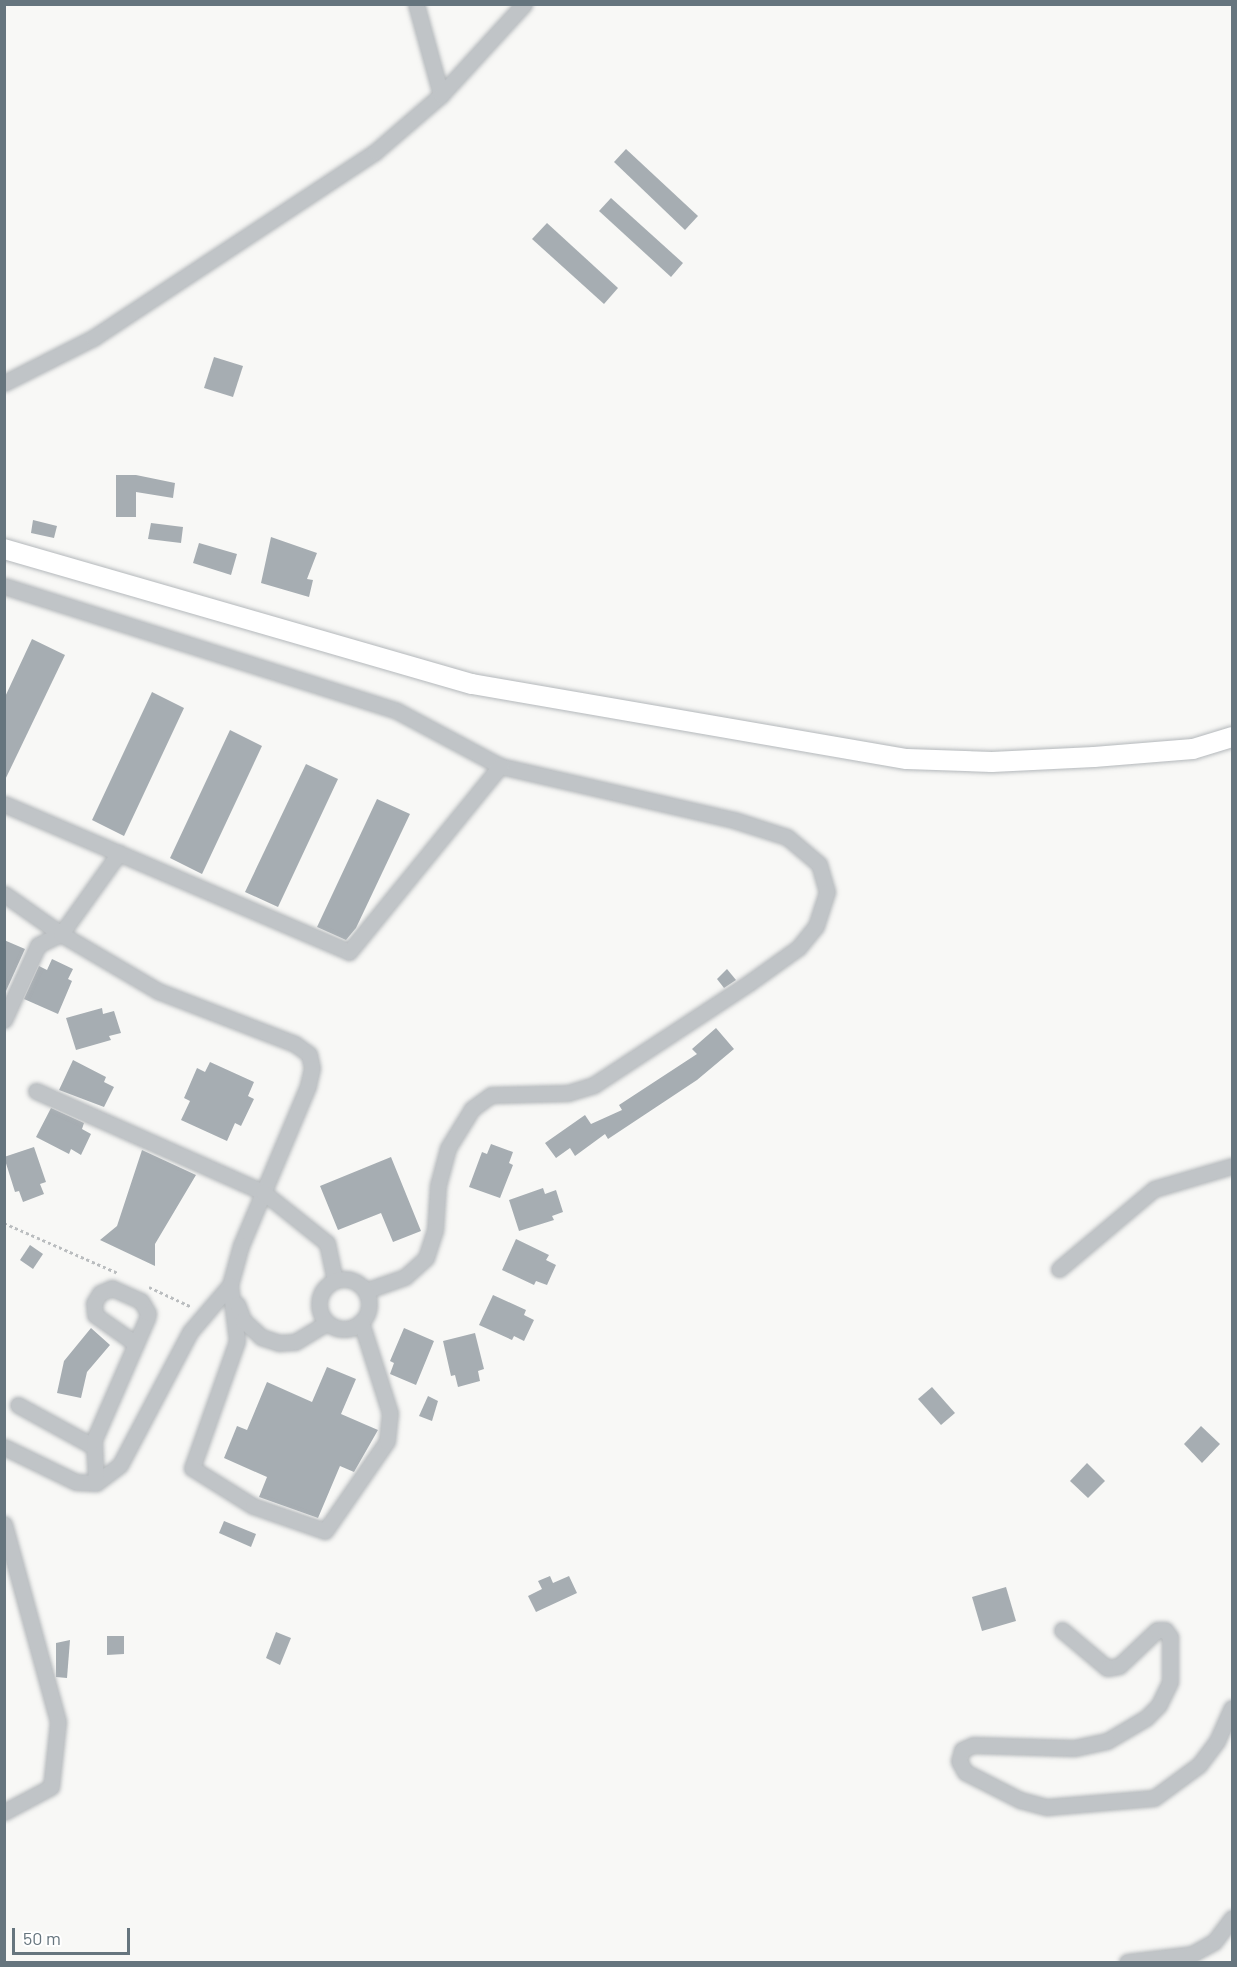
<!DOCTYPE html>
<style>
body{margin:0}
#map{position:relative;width:1237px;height:1967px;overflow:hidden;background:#f8f8f6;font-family:Barlow,sans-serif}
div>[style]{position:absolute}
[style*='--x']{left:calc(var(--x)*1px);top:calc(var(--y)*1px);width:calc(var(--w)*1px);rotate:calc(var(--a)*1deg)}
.building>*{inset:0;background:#a6adb2}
.path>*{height:3px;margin-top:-1.5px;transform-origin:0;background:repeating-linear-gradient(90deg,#babdbf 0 3px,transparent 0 6px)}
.roads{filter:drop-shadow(0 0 2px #b4b8bb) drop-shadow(0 0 2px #b4b8bb)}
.minor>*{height:15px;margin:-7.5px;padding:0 7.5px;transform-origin:7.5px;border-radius:7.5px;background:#c0c4c7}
.minor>.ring{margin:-7.5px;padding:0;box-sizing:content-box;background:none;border:15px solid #c0c4c7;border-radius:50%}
.major>*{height:20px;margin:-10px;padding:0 10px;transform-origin:10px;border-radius:10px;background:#fff}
span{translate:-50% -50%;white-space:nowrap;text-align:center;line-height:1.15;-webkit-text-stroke:6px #fff;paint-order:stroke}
.frame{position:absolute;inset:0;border:6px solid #66757e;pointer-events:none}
.scale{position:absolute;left:12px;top:1928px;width:118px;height:27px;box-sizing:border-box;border:3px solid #66757e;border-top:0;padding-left:8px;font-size:18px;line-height:21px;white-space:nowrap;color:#66757e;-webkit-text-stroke:4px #fff;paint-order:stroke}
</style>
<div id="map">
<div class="building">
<div style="clip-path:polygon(626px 149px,698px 216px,685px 230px,614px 162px)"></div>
<div style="clip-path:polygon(611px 198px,683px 263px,671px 277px,599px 211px)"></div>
<div style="clip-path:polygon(547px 223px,618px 288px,604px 304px,532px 239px)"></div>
<div style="clip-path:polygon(214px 357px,243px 366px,233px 397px,204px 388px)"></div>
<div style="clip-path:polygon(116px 475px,136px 475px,175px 483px,173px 498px,136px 492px,136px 517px,116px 517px)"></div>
<div style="clip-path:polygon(33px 520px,57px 526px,54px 538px,31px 533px)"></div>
<div style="clip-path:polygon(151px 523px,183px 527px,181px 543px,148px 539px)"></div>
<div style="clip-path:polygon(271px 537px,317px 553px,307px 579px,313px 580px,309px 597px,261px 583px)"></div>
<div style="clip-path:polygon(199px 543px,237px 554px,231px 575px,193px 563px)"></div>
<div style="clip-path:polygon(32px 639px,65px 655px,4px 782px,4px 699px)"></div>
<div style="clip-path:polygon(152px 692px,184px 708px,124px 836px,92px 820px)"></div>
<div style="clip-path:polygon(230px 730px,262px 746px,202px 874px,170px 858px)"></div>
<div style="clip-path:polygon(306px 764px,338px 779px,278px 907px,245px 892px)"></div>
<div style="clip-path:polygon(377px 799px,410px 814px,356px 928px,346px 940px,317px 927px)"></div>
<div style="clip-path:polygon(4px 940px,25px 949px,6px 991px,4px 990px)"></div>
<div style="clip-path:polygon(52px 959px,73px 969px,68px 979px,72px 981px,58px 1014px,24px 999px,39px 966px,47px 970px)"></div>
<div style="clip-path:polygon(727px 969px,736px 980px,724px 988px,717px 979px)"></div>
<div style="clip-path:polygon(102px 1008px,103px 1014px,114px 1011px,121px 1033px,109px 1036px,111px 1040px,76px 1050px,66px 1018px)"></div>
<div style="clip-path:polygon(716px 1028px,734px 1049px,697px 1080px,608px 1139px,605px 1134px,575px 1156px,570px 1148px,556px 1158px,545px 1143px,585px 1115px,591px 1124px,622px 1110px,619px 1105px,697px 1054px,692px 1049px)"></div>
<div style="clip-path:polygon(73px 1060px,106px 1077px,104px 1082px,114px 1087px,104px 1107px,59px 1090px)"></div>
<div style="clip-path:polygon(210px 1062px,254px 1082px,248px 1096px,254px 1099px,241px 1126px,235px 1123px,227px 1141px,181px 1120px,190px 1101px,184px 1098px,197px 1068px,205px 1072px)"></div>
<div style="clip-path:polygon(51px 1108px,84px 1123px,82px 1129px,91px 1134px,81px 1155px,71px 1149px,69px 1154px,36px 1137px)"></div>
<div style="clip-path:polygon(491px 1144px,513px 1152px,509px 1163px,513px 1165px,500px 1198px,469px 1187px,482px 1152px,487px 1154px)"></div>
<div style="clip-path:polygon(34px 1147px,46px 1182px,40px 1184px,44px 1194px,23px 1202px,19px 1191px,15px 1192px,4px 1157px)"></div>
<div style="clip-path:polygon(142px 1150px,196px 1175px,155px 1244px,155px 1266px,100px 1240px,117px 1226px)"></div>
<div style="clip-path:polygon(391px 1157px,421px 1231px,393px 1242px,381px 1213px,338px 1230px,320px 1186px)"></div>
<div style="clip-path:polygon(543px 1188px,545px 1194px,556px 1190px,563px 1212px,552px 1216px,554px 1220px,519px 1231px,509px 1200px)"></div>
<div style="clip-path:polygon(516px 1239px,549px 1255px,546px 1260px,556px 1265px,547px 1285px,536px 1281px,534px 1285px,502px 1270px)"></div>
<div style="clip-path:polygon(30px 1245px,43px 1254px,33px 1269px,20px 1260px)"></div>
<div style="clip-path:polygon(493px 1295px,526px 1310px,524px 1315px,534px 1320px,524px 1341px,514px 1336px,512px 1340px,479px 1325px)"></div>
<div style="clip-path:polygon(91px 1328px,110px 1345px,87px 1372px,81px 1398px,57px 1393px,64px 1361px)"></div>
<div style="clip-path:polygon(404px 1328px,434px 1341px,416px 1385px,390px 1374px,394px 1363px,390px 1361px)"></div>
<div style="clip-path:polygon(475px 1333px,484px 1369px,478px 1371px,480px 1381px,458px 1387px,455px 1375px,451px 1376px,443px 1341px)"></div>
<div style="clip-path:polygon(327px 1367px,356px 1379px,341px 1414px,378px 1430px,354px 1472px,340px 1466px,318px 1518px,259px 1497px,267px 1477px,224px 1458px,237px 1426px,247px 1430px,267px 1382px,312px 1402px)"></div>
<div style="clip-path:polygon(932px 1387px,955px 1413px,941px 1425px,918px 1399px)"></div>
<div style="clip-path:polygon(428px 1396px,438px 1401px,432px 1421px,419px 1416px)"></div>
<div style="clip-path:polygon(1201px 1426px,1220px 1444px,1202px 1463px,1184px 1444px)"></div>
<div style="clip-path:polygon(1087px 1463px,1105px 1481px,1088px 1498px,1070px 1481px)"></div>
<div style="clip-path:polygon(224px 1521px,256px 1534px,251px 1547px,219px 1533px)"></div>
<div style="clip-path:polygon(550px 1576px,553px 1583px,569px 1576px,577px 1593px,536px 1612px,528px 1596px,542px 1589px,538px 1581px)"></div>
<div style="clip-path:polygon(1006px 1587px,1016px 1621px,982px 1631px,972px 1597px)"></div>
<div style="clip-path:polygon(276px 1632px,291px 1638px,280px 1665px,266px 1658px)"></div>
<div style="clip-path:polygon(107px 1636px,124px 1636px,124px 1654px,107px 1655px)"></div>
<div style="clip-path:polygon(70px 1640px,67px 1678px,56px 1677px,56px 1643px)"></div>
</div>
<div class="path">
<div style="--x:4;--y:1223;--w:124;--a:23.7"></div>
<div style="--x:149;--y:1287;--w:47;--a:24.9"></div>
</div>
<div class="roads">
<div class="minor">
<div style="--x:416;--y:4;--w:94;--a:74.6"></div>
<div style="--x:4;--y:383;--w:100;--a:-26.8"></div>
<div style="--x:93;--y:338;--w:338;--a:-33.4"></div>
<div style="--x:375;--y:152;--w:87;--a:-40.8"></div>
<div style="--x:441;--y:95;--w:123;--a:-47.6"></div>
<div style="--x:4;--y:586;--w:412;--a:17.6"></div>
<div style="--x:397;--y:711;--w:117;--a:28.1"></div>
<div style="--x:500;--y:766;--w:240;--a:13"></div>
<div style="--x:734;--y:820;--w:56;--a:17.8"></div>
<div style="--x:787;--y:837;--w:42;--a:40.2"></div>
<div style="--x:819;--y:864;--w:29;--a:74"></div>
<div style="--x:827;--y:892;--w:36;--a:108"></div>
<div style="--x:816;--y:926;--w:28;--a:129"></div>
<div style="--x:798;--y:948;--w:60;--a:144.5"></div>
<div style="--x:749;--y:983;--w:186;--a:146.7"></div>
<div style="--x:594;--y:1085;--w:27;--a:163"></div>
<div style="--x:568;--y:1093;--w:77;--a:178.5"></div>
<div style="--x:491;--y:1095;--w:24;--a:144"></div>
<div style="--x:472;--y:1109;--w:46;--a:121.6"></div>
<div style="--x:448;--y:1148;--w:38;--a:105"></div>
<div style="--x:438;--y:1185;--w:45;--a:93.8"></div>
<div style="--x:435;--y:1230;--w:29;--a:108"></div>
<div style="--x:426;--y:1258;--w:28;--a:138"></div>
<div style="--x:405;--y:1277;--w:42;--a:160.7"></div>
<div style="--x:4;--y:804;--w:375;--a:23.2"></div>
<div style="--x:349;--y:952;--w:240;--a:-50.9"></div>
<div style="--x:4;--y:894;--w:70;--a:35.1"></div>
<div style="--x:61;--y:934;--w:113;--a:30.4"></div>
<div style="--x:158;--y:991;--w:147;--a:21.1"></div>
<div style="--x:295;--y:1044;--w:17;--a:36"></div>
<div style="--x:309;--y:1054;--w:14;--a:78"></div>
<div style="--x:312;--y:1068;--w:18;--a:103"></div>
<div style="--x:308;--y:1086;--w:173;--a:112.8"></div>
<div style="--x:241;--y:1245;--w:41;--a:105.4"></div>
<div style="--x:230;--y:1285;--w:62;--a:130.4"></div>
<div style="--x:190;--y:1332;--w:150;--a:117.8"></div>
<div style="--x:120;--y:1465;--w:30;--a:143"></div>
<div style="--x:96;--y:1483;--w:20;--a:-177"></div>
<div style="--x:76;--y:1482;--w:80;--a:-154.1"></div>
<div style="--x:4;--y:1020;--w:82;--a:-65.6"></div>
<div style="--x:38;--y:945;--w:25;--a:-26"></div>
<div style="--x:61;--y:934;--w:100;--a:-54.4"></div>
<div style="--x:36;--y:1091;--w:248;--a:24"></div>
<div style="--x:263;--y:1192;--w:82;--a:38.6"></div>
<div style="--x:327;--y:1243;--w:38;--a:78"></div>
<div style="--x:1059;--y:1269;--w:124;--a:-40.1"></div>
<div style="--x:1154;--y:1189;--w:81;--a:-16.4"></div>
<div class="ring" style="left:319px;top:1279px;width:35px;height:35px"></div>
<div style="--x:230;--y:1285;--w:56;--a:82.9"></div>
<div style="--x:237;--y:1341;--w:135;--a:109.5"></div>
<div style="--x:192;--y:1468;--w:72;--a:31.9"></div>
<div style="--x:253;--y:1506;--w:76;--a:19.1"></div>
<div style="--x:325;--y:1531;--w:109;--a:-55.4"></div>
<div style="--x:387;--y:1441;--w:28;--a:-84"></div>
<div style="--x:390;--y:1413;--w:96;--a:-107.7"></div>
<div style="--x:237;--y:1304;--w:17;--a:69"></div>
<div style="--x:243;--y:1320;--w:25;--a:43"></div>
<div style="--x:261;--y:1337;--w:19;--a:18"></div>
<div style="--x:279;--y:1343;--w:16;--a:-4"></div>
<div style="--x:295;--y:1342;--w:37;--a:-31"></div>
<div style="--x:18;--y:1405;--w:85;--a:28.7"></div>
<div style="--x:96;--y:1483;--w:43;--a:-92.7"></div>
<div style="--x:94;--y:1440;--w:133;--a:-66.5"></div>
<div style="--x:147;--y:1318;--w:5;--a:-79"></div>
<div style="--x:148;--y:1313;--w:14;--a:-120"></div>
<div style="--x:141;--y:1301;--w:32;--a:-156"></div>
<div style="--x:112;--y:1288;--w:13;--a:157"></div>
<div style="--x:100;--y:1293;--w:12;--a:121"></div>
<div style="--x:94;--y:1303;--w:12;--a:85"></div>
<div style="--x:95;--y:1315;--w:50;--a:35.3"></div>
<div style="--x:4;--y:1524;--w:205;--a:74.7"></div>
<div style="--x:58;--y:1722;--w:65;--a:96.1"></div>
<div style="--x:51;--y:1787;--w:53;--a:152"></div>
<div style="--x:1062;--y:1630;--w:59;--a:40.2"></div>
<div style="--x:1107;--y:1668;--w:12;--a:-9"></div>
<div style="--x:1119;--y:1666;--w:52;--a:-43.5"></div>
<div style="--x:1157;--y:1630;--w:8;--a:0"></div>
<div style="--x:1165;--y:1630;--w:9;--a:54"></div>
<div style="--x:1170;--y:1637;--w:45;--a:90"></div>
<div style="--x:1170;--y:1682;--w:25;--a:116"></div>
<div style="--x:1159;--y:1705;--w:18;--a:135"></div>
<div style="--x:1146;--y:1718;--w:45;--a:149.5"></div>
<div style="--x:1107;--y:1741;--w:34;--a:168"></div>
<div style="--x:1074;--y:1748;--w:101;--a:-178.3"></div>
<div style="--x:973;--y:1745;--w:12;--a:156"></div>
<div style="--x:962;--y:1750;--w:11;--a:105"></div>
<div style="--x:959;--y:1761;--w:13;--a:61"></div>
<div style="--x:965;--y:1772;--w:62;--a:27"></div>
<div style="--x:1020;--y:1800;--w:28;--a:15"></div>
<div style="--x:1047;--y:1807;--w:107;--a:-4.8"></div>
<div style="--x:1154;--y:1798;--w:56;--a:-36.3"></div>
<div style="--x:1199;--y:1765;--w:30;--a:-53"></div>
<div style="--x:1217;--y:1741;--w:36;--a:-66"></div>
<div style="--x:1127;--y:1962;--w:65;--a:-7"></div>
<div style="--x:1192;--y:1954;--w:25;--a:-29"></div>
<div style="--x:1214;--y:1942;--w:30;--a:-53"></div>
</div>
<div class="major">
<div style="--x:4;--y:549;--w:487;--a:16.1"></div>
<div style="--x:472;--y:684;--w:441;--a:9.8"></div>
<div style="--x:907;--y:759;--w:85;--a:2"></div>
<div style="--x:992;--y:762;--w:102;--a:-2.8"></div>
<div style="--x:1094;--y:757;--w:99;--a:-4.6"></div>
<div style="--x:1193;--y:749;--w:41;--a:-17.1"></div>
</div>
</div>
<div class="frame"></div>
<div class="scale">50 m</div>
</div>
